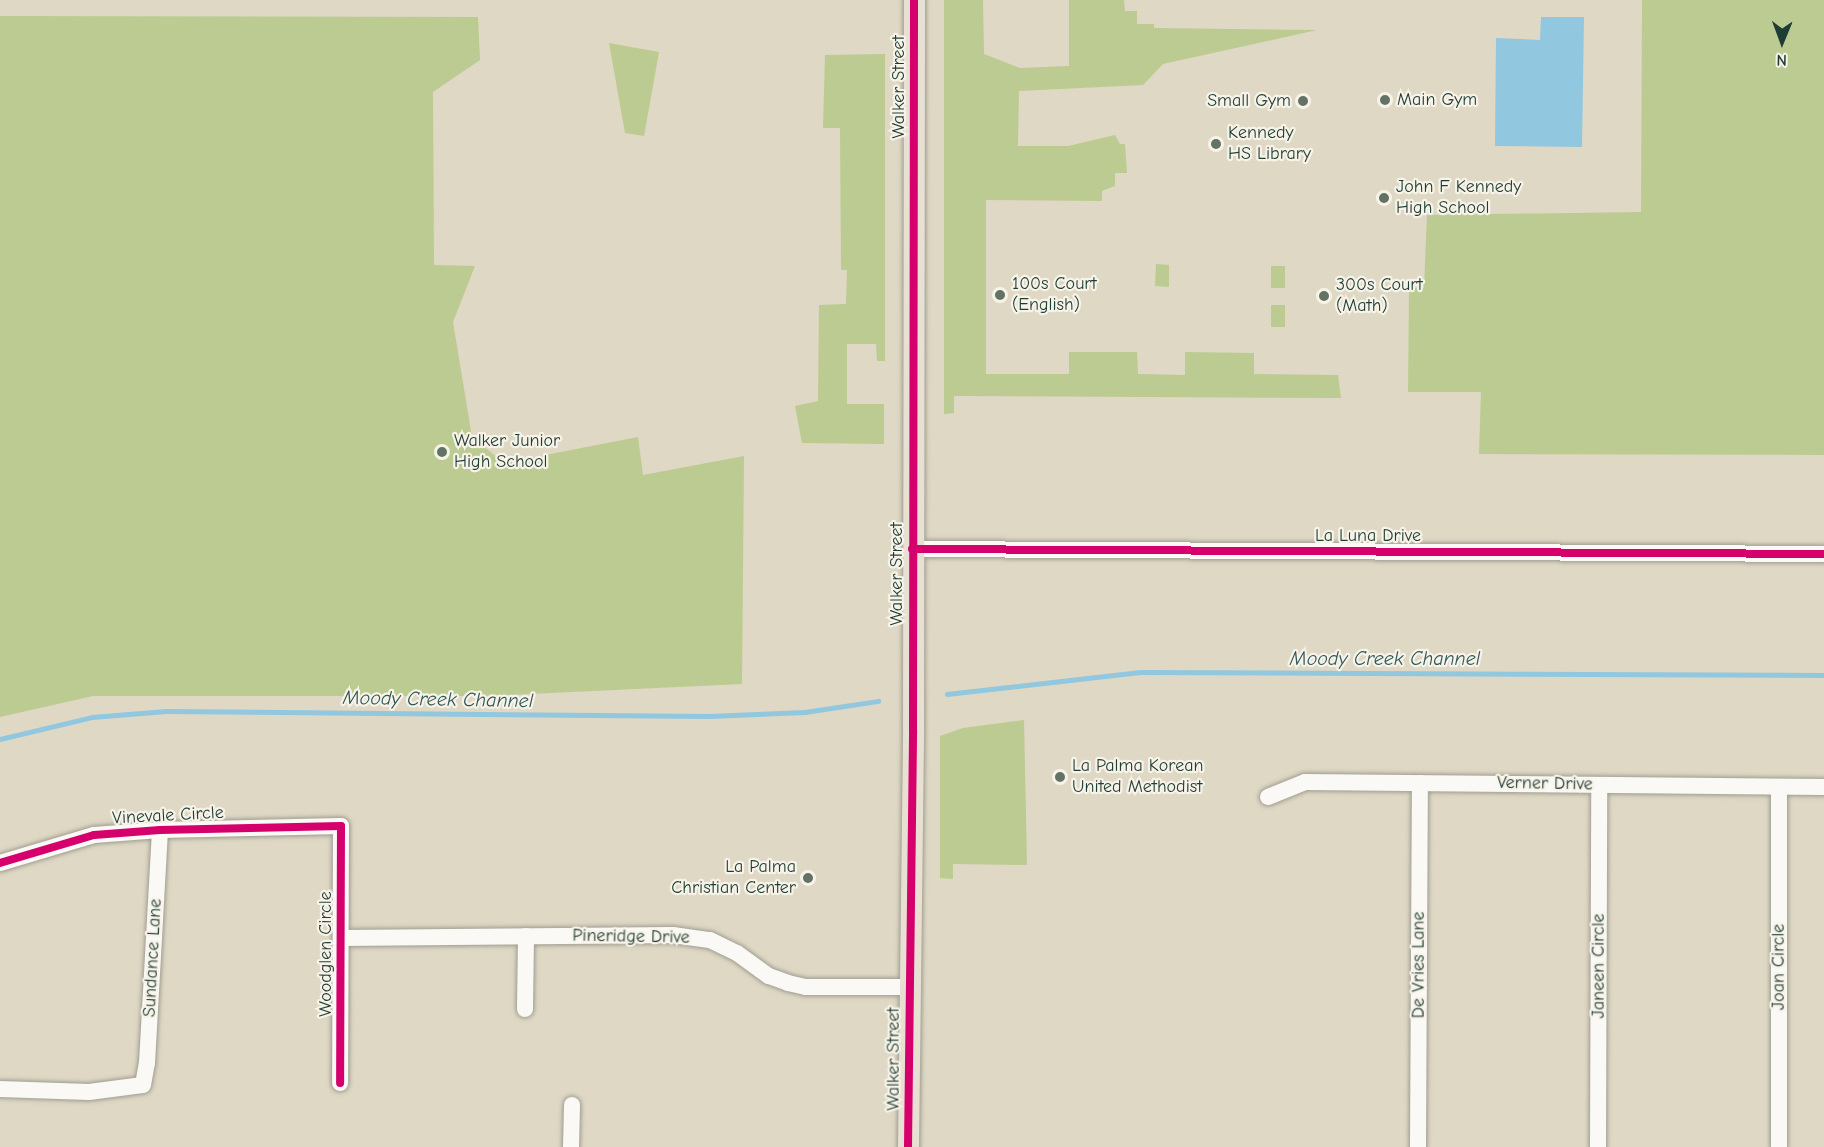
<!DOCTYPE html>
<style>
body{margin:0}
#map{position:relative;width:1824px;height:1147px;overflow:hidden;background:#dfd8c4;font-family:"Comic Neue",sans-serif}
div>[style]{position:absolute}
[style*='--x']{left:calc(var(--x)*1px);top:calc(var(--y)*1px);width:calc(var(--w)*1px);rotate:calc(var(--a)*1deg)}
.green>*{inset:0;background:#bbcb92}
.water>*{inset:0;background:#91c7df}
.stream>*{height:4.5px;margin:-2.25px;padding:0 2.25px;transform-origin:2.25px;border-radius:2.25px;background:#91c7df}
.roads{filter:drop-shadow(0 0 2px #9f9e92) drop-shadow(0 0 2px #9f9e92)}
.minor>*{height:16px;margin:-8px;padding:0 8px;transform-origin:8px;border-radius:8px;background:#faf9f6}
.major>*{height:21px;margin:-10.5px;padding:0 10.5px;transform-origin:10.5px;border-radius:10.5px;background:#e9e0d4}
.cycleway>*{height:8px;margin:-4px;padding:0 4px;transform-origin:4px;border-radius:4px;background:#d6006c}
.dots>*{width:16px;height:16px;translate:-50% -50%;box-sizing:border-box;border:3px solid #f7f3e8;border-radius:50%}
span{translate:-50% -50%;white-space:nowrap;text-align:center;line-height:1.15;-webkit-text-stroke:4.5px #f7f3e8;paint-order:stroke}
.street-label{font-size:18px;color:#1f3d34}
.poi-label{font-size:18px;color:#1f3d34}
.left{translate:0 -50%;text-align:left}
.right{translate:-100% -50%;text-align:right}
.water-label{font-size:20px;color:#2f5759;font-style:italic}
.north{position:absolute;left:1752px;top:12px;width:60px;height:60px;-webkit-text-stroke:4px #f7f3e8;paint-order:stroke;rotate:181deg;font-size:16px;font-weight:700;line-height:24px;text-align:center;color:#1f3d34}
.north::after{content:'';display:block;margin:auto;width:21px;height:27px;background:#1f3d34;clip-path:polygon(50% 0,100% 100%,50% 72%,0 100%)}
</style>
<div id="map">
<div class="green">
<div style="clip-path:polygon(944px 0,983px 0,984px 54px,1020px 68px,1069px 66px,1069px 0,1124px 0,1125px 11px,1137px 11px,1137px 24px,1154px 24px,1154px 28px,1317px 30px,1163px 64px,1143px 85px,1019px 91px,1018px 146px,1068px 146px,1115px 135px,1120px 144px,1125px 144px,1127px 173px,1115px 173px,1115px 186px,1102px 191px,1102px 201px,986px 200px,986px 374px,1069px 374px,1069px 352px,1137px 352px,1138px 374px,1185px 375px,1185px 352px,1254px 353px,1254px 374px,1338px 375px,1341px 398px,954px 396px,954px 413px,944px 414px)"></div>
<div style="clip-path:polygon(1642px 0,1824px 0,1824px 455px,1479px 454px,1481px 392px,1408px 392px,1409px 288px,1424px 288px,1427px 215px,1641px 212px)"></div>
<div style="clip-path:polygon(0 16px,478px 17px,480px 60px,433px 92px,434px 265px,475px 266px,453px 322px,472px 437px,504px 463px,638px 437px,643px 475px,744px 456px,742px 684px,485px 696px,93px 696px,0 717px)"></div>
<div style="clip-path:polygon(609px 43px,659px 52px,644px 136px,625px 133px)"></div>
<div style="clip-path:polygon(885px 54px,885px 361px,877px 361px,876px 344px,847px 344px,847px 404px,884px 404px,884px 444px,802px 443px,795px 406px,818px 401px,819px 305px,846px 304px,847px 270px,841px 270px,840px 128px,823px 128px,825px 55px)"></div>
<div style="clip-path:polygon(1156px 264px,1169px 265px,1169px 287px,1155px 286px)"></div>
<div style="clip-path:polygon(1271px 266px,1285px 266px,1285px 288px,1271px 288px)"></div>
<div style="clip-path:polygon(1271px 305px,1285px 305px,1285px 327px,1271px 327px)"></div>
<div style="clip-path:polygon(1024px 720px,1027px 865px,953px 864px,953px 879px,940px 878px,940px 736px,963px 728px)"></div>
</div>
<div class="water">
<div style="clip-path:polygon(1541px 17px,1584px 17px,1582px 147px,1495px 146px,1496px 38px,1540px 40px)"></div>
</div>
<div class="stream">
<div style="--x:947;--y:694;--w:194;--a:-6.5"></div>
<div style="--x:1140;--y:672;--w:684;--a:0.25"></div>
<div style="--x:0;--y:739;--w:95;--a:-13.4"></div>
<div style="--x:92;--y:717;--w:74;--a:-4.6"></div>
<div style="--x:166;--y:711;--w:543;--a:0.53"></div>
<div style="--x:709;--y:716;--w:96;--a:-2.4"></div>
<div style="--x:805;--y:712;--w:74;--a:-8.6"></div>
</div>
<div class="roads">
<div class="minor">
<div style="--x:912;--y:549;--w:912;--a:0.31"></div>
<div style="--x:1268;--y:797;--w:40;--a:-22"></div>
<div style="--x:1305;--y:782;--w:519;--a:0.55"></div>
<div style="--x:0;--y:863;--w:98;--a:-16.6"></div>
<div style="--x:94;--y:835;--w:66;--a:-4.3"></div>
<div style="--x:160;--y:830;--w:181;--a:-1.3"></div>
<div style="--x:341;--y:826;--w:257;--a:90.2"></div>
<div style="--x:341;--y:938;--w:332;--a:-0.5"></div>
<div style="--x:673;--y:935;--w:37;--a:8"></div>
<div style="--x:710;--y:940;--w:30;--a:26"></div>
<div style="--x:737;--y:953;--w:39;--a:36"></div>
<div style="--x:769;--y:976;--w:20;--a:20"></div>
<div style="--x:788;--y:983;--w:18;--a:13"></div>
<div style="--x:806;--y:987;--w:103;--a:0"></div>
<div style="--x:525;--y:1009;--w:73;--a:-89.2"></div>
<div style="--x:0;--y:1089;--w:89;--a:1.9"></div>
<div style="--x:89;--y:1092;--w:54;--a:-7.4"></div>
<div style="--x:143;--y:1085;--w:22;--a:-80"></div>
<div style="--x:147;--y:1063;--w:233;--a:-86.8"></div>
<div style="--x:571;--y:1147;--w:42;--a:-88.6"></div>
<div style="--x:1418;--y:1147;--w:364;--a:-89.7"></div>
<div style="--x:1598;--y:1147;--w:362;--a:-89.8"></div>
<div style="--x:1779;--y:1147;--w:360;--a:-90"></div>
</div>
<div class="major">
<div style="--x:908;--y:1147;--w:417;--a:-89.3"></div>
<div style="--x:913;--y:730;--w:730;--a:-89.92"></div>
</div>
</div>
<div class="cycleway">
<div style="--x:912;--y:549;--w:912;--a:0.31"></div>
<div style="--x:0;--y:863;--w:98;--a:-16.6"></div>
<div style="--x:94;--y:835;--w:66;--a:-4.3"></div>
<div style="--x:160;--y:830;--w:181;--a:-1.3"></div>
<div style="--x:341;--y:826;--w:257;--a:90.2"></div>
<div style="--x:908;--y:1147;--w:417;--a:-89.3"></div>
<div style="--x:913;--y:730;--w:730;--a:-89.92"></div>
</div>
<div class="dots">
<div style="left:1385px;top:100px;background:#627366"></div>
<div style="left:1303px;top:101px;background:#627366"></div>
<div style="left:1216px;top:144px;background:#627366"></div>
<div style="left:1384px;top:198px;background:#627366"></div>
<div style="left:1000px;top:295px;background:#627366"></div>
<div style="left:1324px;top:296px;background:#627366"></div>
<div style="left:442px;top:452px;background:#627366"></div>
<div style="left:1060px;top:777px;background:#627366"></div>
<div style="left:808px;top:878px;background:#627366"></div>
</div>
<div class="street-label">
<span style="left:899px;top:87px;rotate:-90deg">Walker Street</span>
<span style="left:1368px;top:536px">La Luna Drive</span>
<span style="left:897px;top:574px;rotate:-90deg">Walker Street</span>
<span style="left:1545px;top:784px;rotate:1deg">Verner Drive</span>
<span style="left:168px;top:816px;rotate:-3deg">Vinevale Circle</span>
<span style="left:631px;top:937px;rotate:1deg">Pineridge Drive</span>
<span style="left:326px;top:954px;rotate:-90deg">Woodglen Circle</span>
<span style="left:153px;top:958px;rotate:-87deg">Sundance Lane</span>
<span style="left:1419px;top:965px;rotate:-90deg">De Vries Lane</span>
<span style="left:1599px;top:966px;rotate:-90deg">Janeen Circle</span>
<span style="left:1779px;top:967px;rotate:-90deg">Joan Circle</span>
<span style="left:894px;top:1059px;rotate:-90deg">Walker Street</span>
</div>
<div class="poi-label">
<span class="left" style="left:1397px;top:100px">Main Gym</span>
<span class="right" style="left:1291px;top:101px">Small Gym</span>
<span class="left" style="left:1228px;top:144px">Kennedy<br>HS Library</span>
<span class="left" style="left:1396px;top:198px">John F Kennedy<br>High School</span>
<span class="left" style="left:1012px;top:295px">100s Court<br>(English)</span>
<span class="left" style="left:1336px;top:296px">300s Court<br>(Math)</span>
<span class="left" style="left:454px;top:452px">Walker Junior<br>High School</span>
<span class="left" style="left:1072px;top:777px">La Palma Korean<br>United Methodist</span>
<span class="right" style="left:796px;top:878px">La Palma<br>Christian Center</span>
</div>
<div class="water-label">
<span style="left:1385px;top:658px">Moody Creek Channel</span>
<span style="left:438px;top:699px;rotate:1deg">Moody Creek Channel</span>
</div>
<div class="north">N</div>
</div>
